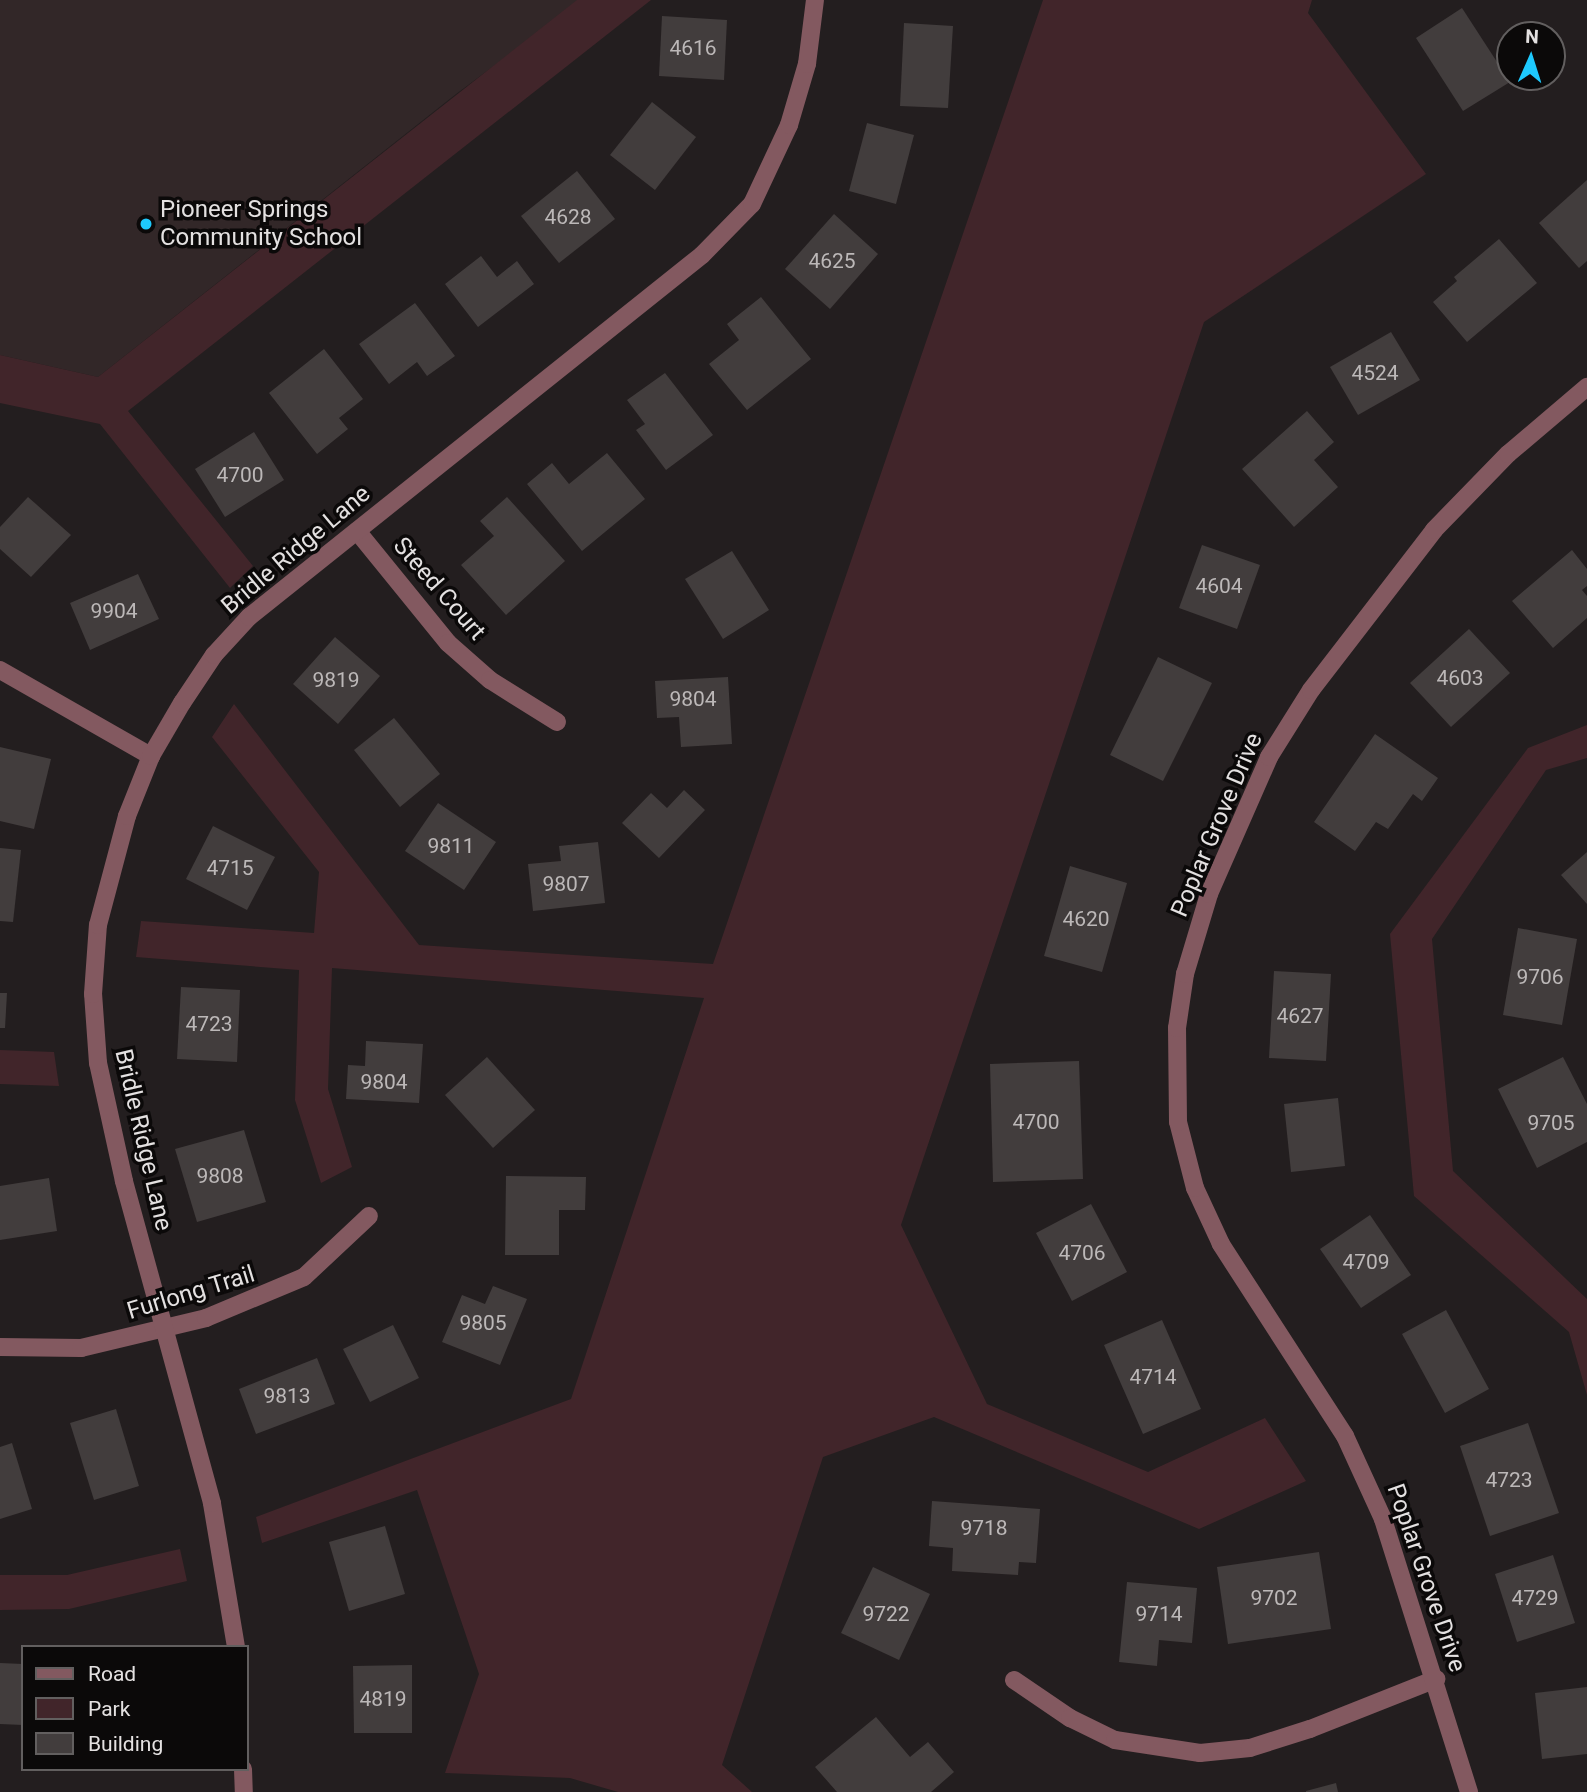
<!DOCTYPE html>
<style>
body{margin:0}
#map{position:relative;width:1587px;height:1792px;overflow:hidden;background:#231e1f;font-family:Roboto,sans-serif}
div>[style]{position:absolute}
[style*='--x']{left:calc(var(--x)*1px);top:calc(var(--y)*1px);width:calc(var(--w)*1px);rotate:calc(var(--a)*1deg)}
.built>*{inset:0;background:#322728}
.green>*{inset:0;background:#41252a}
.building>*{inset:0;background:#423d3d}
.minor>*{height:18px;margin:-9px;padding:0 9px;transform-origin:9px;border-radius:9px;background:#835960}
.dots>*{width:19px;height:19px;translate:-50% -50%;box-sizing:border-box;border:4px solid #0b0909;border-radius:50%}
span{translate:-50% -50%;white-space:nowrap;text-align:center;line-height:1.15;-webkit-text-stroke:7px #0b0909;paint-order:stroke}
.number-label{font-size:21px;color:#bcb8b8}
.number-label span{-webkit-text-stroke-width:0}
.poi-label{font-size:24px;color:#e4e1e1}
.left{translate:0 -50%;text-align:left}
.street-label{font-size:24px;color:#e4e1e1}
.legend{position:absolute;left:21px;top:1645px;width:228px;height:126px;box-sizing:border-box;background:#0b0909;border:2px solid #625f5f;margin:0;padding:9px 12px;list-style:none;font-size:21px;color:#e4e1e1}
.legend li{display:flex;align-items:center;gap:14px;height:35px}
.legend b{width:35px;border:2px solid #625f5f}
.north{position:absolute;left:1496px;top:21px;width:70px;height:70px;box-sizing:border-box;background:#0b0909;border:2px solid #625f5f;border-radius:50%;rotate:3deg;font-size:19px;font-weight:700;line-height:28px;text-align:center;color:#e4e1e1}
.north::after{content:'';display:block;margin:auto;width:24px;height:32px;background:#1ec9fd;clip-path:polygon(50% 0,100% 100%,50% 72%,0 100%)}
</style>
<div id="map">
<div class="built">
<div style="clip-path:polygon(0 0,583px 0,456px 94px,98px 377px,0 355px)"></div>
</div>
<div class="green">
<div style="clip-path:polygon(577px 0,651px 0,128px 411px,253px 566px,230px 588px,100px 424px,0 403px,0 355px,98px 377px)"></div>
<div style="clip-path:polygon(1043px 0,1312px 0,1308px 13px,1426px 174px,1204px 322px,901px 1225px,987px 1404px,1148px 1472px,1265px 1418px,1306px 1481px,1199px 1529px,934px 1417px,823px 1457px,722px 1765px,752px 1792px,618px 1792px,570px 1778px,445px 1773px,479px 1674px,417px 1490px,262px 1543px,256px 1517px,571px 1399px,704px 998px,332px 968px,328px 1089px,352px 1167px,321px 1183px,295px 1100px,299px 970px,136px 957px,141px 921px,314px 933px,319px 872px,212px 737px,234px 704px,419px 945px,713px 964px)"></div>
<div style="clip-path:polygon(1587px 725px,1587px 758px,1546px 770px,1432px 939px,1453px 1171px,1587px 1299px,1587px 1395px,1569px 1332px,1414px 1196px,1390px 934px,1528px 748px)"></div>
<div style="clip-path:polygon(0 1050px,54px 1052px,59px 1086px,0 1084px)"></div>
<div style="clip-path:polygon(180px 1549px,187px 1581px,69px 1609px,0 1610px,0 1575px,67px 1575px)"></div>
</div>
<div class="building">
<div style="clip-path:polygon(1462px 8px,1510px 82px,1463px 111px,1416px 38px)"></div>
<div style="clip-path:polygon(662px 16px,727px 20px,724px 80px,659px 76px)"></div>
<div style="clip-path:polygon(904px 23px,953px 26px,948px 108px,900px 106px)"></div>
<div style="clip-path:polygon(652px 102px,696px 137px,655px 190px,610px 155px)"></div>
<div style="clip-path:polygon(867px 123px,914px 135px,896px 204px,849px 191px)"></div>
<div style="clip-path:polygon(577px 171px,615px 219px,559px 263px,521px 216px)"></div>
<div style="clip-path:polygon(1587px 180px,1587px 261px,1579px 268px,1539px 223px)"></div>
<div style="clip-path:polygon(834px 214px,878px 254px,830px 309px,785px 269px)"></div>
<div style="clip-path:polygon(1499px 239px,1537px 283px,1467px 342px,1433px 302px,1457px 281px,1454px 277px)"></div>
<div style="clip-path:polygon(481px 256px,497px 277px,517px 261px,534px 284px,478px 327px,445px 284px)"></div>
<div style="clip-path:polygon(761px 297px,811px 359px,747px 410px,709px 364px,739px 340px,727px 324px)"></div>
<div style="clip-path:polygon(415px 303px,455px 356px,427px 376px,417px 362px,389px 384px,359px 344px)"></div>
<div style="clip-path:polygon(1391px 332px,1420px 380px,1358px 415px,1330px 367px)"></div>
<div style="clip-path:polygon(324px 349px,363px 399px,339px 418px,348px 429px,317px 454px,269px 393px)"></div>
<div style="clip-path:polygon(665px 373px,713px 435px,666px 470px,636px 430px,645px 424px,627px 400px)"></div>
<div style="clip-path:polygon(1307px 411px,1334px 442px,1314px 460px,1338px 487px,1294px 527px,1242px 469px)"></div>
<div style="clip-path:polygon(254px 432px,284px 480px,225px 517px,195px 469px)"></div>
<div style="clip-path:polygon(607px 453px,645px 499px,582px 551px,527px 484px,552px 463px,569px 484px)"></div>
<div style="clip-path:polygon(28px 497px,71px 535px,31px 577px,0 549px,0 527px)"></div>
<div style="clip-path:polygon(507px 497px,565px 561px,506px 615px,461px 565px,494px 536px,480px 521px)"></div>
<div style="clip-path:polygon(1202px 545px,1260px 565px,1237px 629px,1179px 608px)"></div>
<div style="clip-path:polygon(1572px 550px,1587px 569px,1587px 586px,1582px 590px,1587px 596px,1587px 618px,1553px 648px,1512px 601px)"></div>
<div style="clip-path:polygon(732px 551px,769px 610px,723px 639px,685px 579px)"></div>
<div style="clip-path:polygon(138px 574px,159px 619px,90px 650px,70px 603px)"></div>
<div style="clip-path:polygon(1469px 629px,1510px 673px,1451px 727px,1410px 683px)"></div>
<div style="clip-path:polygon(335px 637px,380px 676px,338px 724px,293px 684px)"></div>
<div style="clip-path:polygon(1158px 657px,1212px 683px,1163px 781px,1110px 755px)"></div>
<div style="clip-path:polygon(728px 677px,732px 744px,681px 747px,679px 717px,657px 718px,655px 681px)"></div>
<div style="clip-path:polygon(394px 718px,440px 774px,400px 807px,354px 750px)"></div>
<div style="clip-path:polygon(1375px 734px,1438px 778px,1422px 801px,1413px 794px,1388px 829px,1376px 822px,1355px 851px,1314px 822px)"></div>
<div style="clip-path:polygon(0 747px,51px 759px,34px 829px,0 821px)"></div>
<div style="clip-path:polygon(684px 790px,705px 810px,659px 858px,622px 823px,651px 793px,667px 808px)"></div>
<div style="clip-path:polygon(438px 803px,496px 842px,464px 890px,405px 851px)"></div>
<div style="clip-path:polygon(213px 826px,275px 857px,247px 910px,186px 879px)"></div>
<div style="clip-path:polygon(598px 842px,605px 903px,533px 911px,528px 864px,561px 861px,559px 846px)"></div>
<div style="clip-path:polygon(0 848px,21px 850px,13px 922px,0 921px)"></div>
<div style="clip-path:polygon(1587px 852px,1587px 904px,1561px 875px)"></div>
<div style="clip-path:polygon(1070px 866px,1127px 883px,1102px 972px,1044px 956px)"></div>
<div style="clip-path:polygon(1518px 928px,1577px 939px,1562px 1025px,1503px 1015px)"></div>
<div style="clip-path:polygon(1274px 971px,1331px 974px,1326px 1061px,1269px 1058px)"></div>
<div style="clip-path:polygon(181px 987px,240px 990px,237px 1062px,177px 1059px)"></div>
<div style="clip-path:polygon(0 993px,7px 993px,5px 1028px,0 1028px)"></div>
<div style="clip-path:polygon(366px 1041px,423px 1044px,419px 1103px,346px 1099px,348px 1065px,365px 1066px)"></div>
<div style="clip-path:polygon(487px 1057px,535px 1110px,493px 1148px,445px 1095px)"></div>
<div style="clip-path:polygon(1563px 1057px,1587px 1104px,1587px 1142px,1537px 1168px,1498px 1089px)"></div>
<div style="clip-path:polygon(1079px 1061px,1083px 1179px,993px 1182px,990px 1064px)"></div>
<div style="clip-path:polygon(1338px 1098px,1345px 1166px,1291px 1172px,1284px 1104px)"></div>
<div style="clip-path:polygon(244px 1130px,266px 1202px,197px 1222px,175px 1149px)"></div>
<div style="clip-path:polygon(506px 1176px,586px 1177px,585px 1210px,559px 1210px,559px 1255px,505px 1255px)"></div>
<div style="clip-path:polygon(49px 1178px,57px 1231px,0 1240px,0 1186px)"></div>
<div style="clip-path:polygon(1091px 1204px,1127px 1272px,1072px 1301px,1036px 1233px)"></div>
<div style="clip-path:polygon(1370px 1215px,1411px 1275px,1361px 1308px,1320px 1249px)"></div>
<div style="clip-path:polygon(493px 1286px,527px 1299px,500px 1365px,442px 1342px,462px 1295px,485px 1304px)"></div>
<div style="clip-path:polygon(1446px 1310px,1489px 1389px,1445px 1413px,1402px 1334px)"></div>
<div style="clip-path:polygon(1162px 1320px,1201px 1409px,1143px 1434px,1104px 1345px)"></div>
<div style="clip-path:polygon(393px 1325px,419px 1378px,370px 1402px,343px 1349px)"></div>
<div style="clip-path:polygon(317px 1358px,335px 1404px,256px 1434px,239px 1389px)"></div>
<div style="clip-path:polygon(116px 1409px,139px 1486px,94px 1500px,70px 1423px)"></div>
<div style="clip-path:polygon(1528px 1423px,1559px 1513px,1490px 1536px,1460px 1446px)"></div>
<div style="clip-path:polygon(12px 1443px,32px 1509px,0 1519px,0 1447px)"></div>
<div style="clip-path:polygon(932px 1501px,1040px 1509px,1036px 1563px,1019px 1562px,1018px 1575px,952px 1571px,953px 1548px,929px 1546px)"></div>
<div style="clip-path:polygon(385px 1526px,405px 1594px,349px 1611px,329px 1542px)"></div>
<div style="clip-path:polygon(1319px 1552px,1331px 1629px,1228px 1644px,1217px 1567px)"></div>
<div style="clip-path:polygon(1553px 1555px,1575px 1623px,1517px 1642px,1495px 1574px)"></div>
<div style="clip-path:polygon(873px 1567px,930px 1594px,899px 1660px,841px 1633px)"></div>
<div style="clip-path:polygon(1127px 1582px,1197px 1588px,1192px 1643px,1159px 1640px,1157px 1666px,1119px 1662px)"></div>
<div style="clip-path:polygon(0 1663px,23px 1664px,23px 1725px,0 1724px)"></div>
<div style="clip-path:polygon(412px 1665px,412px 1733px,354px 1733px,353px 1666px)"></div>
<div style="clip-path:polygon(1587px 1687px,1587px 1754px,1542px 1759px,1535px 1693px)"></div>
<div style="clip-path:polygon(876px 1717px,910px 1757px,928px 1742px,954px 1772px,931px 1792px,837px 1792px,815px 1767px)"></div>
<div style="clip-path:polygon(1336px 1783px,1338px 1792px,1306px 1792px,1306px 1791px)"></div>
</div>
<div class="minor">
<div style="--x:357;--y:531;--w:144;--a:50.9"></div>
<div style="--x:448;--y:643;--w:56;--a:41.4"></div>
<div style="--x:490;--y:680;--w:79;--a:32.1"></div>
<div style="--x:0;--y:670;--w:174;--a:29.7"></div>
<div style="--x:0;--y:1347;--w:81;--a:0.7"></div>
<div style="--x:81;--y:1348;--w:129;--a:-13.5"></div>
<div style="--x:206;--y:1318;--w:106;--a:-22.7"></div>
<div style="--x:304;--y:1277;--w:89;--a:-43.2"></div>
<div style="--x:236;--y:1647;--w:146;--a:-99.5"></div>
<div style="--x:212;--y:1503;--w:334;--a:-105.3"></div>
<div style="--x:124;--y:1181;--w:121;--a:-102.4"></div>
<div style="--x:98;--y:1063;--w:69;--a:-94.1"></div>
<div style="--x:93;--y:994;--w:69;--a:-85.9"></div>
<div style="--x:98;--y:925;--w:113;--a:-75.1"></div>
<div style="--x:127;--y:816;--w:65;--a:-68.2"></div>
<div style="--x:151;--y:756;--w:61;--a:-59.7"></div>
<div style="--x:182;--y:703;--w:58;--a:-56.3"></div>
<div style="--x:214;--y:655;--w:52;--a:-47.4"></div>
<div style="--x:249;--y:617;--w:580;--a:-38.63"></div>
<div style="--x:702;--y:255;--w:71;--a:-45.6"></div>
<div style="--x:752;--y:204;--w:87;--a:-64.9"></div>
<div style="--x:789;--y:125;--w:64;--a:-73.6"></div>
<div style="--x:807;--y:64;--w:64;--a:-82.9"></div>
<div style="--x:1014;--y:1680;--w:68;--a:34.2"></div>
<div style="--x:1070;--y:1718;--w:50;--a:26.1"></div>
<div style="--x:1115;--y:1740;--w:86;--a:8.7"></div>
<div style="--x:1200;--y:1753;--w:50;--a:-5.7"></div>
<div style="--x:1250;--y:1748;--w:63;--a:-17.6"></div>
<div style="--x:1310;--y:1729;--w:136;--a:-21.6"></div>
<div style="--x:243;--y:1769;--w:23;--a:88"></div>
<div style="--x:1469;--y:1792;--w:286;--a:-107.5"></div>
<div style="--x:1383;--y:1519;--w:91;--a:-114.6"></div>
<div style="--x:1345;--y:1436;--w:229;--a:-122.9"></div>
<div style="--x:1221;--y:1244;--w:62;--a:-114.9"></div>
<div style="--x:1195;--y:1188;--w:68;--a:-104.4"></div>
<div style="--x:1178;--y:1122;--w:94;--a:-90.6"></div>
<div style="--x:1177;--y:1028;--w:55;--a:-81.6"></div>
<div style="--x:1185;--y:974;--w:84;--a:-73.3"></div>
<div style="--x:1209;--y:894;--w:150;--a:-66.3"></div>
<div style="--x:1269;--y:757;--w:79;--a:-57.9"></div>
<div style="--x:1311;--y:690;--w:202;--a:-52.4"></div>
<div style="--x:1434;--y:530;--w:106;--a:-45.8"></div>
<div style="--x:1508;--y:454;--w:104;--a:-40.3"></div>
</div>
<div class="dots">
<div style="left:146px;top:224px;background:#1ec9fd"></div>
</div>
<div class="number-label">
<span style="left:693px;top:48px">4616</span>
<span style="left:568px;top:217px">4628</span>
<span style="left:832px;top:261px">4625</span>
<span style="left:1375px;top:373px">4524</span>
<span style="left:240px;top:475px">4700</span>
<span style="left:1219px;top:586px">4604</span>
<span style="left:114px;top:611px">9904</span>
<span style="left:1460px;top:678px">4603</span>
<span style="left:336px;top:680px">9819</span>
<span style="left:693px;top:699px">9804</span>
<span style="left:451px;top:846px">9811</span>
<span style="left:230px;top:868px">4715</span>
<span style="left:566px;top:884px">9807</span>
<span style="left:1086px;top:919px">4620</span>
<span style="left:1540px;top:977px">9706</span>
<span style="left:1300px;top:1016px">4627</span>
<span style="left:209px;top:1024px">4723</span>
<span style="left:384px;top:1082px">9804</span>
<span style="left:1036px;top:1122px">4700</span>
<span style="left:1551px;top:1123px">9705</span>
<span style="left:220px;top:1176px">9808</span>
<span style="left:1082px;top:1253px">4706</span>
<span style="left:1366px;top:1262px">4709</span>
<span style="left:483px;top:1323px">9805</span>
<span style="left:1153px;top:1377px">4714</span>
<span style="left:287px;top:1396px">9813</span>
<span style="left:1509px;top:1480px">4723</span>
<span style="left:984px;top:1528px">9718</span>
<span style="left:1274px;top:1598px">9702</span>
<span style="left:1535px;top:1598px">4729</span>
<span style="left:886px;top:1614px">9722</span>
<span style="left:1159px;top:1614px">9714</span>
<span style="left:383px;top:1699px">4819</span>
</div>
<div class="poi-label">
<span class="left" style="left:160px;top:224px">Pioneer Springs<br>Community School</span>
</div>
<div class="street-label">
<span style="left:296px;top:550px;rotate:-40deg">Bridle Ridge Lane</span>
<span style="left:439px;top:589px;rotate:49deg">Steed Court</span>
<span style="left:1217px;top:825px;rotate:-67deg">Poplar Grove Drive</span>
<span style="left:143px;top:1140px;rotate:77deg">Bridle Ridge Lane</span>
<span style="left:191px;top:1293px;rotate:-17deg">Furlong Trail</span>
<span style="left:1426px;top:1578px;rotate:71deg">Poplar Grove Drive</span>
</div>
<ul class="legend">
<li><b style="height:9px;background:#835960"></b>Road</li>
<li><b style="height:19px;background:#41252a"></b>Park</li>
<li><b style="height:19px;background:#423d3d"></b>Building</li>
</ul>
<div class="north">N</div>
</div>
